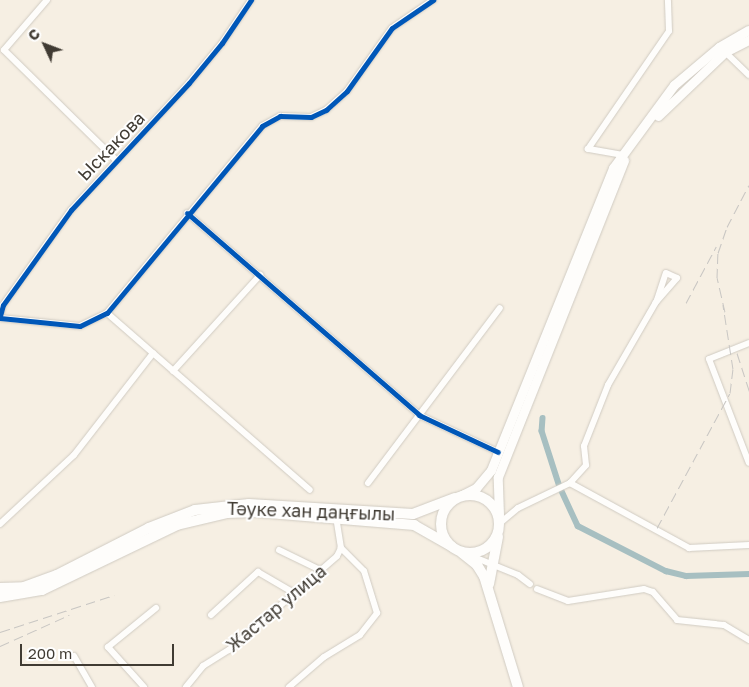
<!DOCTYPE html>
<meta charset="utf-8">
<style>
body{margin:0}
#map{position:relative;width:749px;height:687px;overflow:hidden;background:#f6efe3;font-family:"Golos Text",sans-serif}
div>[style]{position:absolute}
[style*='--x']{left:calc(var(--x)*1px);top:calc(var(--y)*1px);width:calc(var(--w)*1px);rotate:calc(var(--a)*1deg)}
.canal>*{height:5.5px;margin:-2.75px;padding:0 2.75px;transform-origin:2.75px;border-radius:2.75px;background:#a7bfc1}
.roads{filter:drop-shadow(0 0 1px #d0cbc2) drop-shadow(0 0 1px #d0cbc2)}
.minor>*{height:6px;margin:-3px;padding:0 3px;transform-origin:3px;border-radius:3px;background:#fefdfb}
.secondary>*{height:9px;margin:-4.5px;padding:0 4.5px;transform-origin:4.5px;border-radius:4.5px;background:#fefdfb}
.primary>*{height:10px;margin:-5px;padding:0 5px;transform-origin:5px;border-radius:5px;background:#fefdfb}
.primary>.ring{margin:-5px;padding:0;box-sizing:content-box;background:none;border:10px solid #fefdfb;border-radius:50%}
.rail>*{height:1px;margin-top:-0.5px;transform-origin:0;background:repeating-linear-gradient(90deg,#c7c5c2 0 10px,transparent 0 15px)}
.cycleway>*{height:5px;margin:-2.5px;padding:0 2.5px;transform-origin:2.5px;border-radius:2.5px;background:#0057b8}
span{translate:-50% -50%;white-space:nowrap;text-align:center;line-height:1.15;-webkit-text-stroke:4px #fff;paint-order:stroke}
.street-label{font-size:18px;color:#403b33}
.north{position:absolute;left:20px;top:20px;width:50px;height:50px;-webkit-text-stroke:4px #fff;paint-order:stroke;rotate:313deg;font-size:14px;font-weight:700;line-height:20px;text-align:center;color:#403b33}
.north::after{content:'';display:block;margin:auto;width:18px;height:22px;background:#403b33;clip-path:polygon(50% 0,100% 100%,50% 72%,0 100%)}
.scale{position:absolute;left:20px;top:644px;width:154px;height:22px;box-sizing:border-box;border:2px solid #403b33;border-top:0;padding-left:6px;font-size:15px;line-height:18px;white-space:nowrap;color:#403b33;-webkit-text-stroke:4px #fff;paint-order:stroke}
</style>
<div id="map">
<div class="canal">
<div style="--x:543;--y:418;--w:13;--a:94"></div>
<div style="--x:542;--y:431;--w:59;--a:72.2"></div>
<div style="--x:560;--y:487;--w:43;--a:65.2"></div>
<div style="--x:578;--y:526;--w:99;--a:27.1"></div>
<div style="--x:666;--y:571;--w:21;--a:14"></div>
<div style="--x:686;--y:576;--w:63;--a:-1.8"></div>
</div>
<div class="roads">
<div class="minor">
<div style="--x:47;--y:0;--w:66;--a:130.7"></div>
<div style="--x:4;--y:50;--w:158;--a:44.5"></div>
<div style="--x:723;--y:50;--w:36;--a:44"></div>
<div style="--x:623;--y:155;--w:36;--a:-170"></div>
<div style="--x:588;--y:149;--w:143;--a:-55.5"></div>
<div style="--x:669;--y:31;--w:31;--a:-92"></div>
<div style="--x:187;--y:213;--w:308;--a:41"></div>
<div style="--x:419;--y:415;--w:87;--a:25.1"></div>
<div style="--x:107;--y:313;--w:269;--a:41.1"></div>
<div style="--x:0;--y:316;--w:11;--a:-75"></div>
<div style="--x:3;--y:305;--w:117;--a:-54.4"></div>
<div style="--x:71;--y:210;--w:173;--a:-47.1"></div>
<div style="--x:189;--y:83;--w:52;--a:-50.5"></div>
<div style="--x:222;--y:43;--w:52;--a:-56"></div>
<div style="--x:0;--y:318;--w:80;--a:5.7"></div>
<div style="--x:80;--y:326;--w:30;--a:-26"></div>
<div style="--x:107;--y:313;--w:243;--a:-50.3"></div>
<div style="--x:262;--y:126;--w:21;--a:-29"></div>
<div style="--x:280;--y:116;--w:31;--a:2"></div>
<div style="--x:311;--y:117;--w:17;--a:-25"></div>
<div style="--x:326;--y:110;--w:28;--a:-42"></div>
<div style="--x:347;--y:91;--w:77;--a:-54.5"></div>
<div style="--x:392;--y:28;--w:50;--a:-34.3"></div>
<div style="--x:749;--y:343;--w:43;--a:158.2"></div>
<div style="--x:709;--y:359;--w:111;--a:69"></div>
<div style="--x:173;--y:371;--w:130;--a:-47.8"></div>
<div style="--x:368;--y:483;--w:219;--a:-53"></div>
<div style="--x:570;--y:483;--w:24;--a:-48"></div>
<div style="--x:586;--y:465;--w:19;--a:-96"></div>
<div style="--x:584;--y:446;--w:66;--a:-68.5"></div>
<div style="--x:608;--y:385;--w:98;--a:-60"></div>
<div style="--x:657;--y:300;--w:28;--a:-72"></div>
<div style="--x:666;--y:273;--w:12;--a:24"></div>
<div style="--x:677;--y:278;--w:33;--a:131"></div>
<div style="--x:500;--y:523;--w:23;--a:-40"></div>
<div style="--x:518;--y:508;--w:58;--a:-25.7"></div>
<div style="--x:570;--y:483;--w:136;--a:28.6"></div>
<div style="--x:689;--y:548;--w:60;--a:-2.9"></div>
<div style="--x:0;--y:524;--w:101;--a:-43"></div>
<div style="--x:74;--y:455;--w:129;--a:-52.2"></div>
<div style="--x:279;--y:550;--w:46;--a:26"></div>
<div style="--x:469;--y:555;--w:53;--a:22.2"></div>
<div style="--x:518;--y:575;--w:15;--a:37"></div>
<div style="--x:537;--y:589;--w:33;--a:21"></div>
<div style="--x:568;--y:601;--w:77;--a:-9"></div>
<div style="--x:644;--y:589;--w:9;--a:18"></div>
<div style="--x:653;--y:592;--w:37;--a:49"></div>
<div style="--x:677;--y:620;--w:47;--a:6.1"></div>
<div style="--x:724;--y:625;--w:29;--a:31"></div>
<div style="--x:211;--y:615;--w:64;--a:-42.5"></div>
<div style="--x:258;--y:572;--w:42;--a:30.3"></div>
<div style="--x:74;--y:656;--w:36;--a:60"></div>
<div style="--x:144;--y:687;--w:54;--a:-132"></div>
<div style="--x:108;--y:647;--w:62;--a:-39.1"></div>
<div style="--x:186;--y:687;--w:27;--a:-51"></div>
<div style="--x:203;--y:666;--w:31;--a:-32"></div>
<div style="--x:229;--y:650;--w:143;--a:-41"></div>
<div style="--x:337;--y:556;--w:9;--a:-63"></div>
<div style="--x:341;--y:548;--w:30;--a:-99"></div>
<div style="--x:289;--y:687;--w:46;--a:-40.6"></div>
<div style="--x:324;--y:657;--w:42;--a:-31.4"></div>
<div style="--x:360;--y:635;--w:28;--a:-52"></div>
<div style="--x:377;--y:613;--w:44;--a:-107.2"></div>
<div style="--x:364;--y:571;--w:33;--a:-135"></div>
</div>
<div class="secondary">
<div style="--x:658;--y:116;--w:93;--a:-43.7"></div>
<div style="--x:725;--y:52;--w:27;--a:-27"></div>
<div style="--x:462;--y:495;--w:16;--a:-27"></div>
<div style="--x:476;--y:488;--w:23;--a:-50"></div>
<div style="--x:491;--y:470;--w:326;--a:-68"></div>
<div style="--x:613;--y:168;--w:103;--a:-53.7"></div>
<div style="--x:674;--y:85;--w:59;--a:-40.2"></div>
<div style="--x:719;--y:47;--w:34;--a:-30"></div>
<div style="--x:499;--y:515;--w:38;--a:-92"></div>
<div style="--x:498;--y:477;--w:341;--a:-68.3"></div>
</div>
<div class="primary">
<div class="ring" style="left:441px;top:495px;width:48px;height:48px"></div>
<div style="--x:461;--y:552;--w:21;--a:39"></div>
<div style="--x:477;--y:565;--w:13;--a:58"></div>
<div style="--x:484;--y:576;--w:116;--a:73"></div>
<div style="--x:489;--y:584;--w:48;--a:-79.2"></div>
<div style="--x:0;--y:588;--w:24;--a:-2"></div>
<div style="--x:24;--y:587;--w:35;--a:-20"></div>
<div style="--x:57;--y:575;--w:103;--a:-27.1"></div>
<div style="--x:149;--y:528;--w:49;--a:-21.4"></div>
<div style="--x:195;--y:510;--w:54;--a:-6.3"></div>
<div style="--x:249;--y:504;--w:164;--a:3.5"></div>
<div style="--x:413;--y:514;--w:45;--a:-20.9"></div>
<div style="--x:0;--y:597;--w:43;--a:-9.5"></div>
<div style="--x:42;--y:590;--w:150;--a:-25.7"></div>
<div style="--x:177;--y:525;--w:51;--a:-13.5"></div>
<div style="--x:227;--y:513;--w:30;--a:-2"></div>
<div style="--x:257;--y:512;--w:158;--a:4.7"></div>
<div style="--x:414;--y:525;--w:43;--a:29.6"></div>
</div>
</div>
<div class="rail">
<div style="--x:686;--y:303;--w:64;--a:-61.8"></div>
<div style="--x:725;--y:312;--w:35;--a:-103"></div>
<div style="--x:717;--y:278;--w:25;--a:-88"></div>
<div style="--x:718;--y:253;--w:28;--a:-71"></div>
<div style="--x:727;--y:227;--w:47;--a:-62.4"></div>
<div style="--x:737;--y:353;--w:40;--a:72"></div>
<div style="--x:657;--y:528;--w:153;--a:-61.6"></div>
<div style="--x:730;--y:393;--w:24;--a:-83"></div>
<div style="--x:733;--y:369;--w:65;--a:-98.9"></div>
<div style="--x:0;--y:632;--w:120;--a:-18"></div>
<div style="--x:0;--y:646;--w:76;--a:-24.2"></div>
</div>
<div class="cycleway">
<div style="--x:187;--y:213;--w:308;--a:41"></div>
<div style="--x:419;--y:415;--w:87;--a:25.1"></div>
<div style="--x:0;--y:316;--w:11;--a:-75"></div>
<div style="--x:3;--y:305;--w:117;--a:-54.4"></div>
<div style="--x:71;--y:210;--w:173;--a:-47.1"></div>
<div style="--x:189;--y:83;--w:52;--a:-50.5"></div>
<div style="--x:222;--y:43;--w:52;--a:-56"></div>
<div style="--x:0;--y:318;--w:80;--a:5.7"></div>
<div style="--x:80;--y:326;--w:30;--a:-26"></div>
<div style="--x:107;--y:313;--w:243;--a:-50.3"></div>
<div style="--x:262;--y:126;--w:21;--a:-29"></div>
<div style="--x:280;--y:116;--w:31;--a:2"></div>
<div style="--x:311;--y:117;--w:17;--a:-25"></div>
<div style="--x:326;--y:110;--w:28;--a:-42"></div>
<div style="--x:347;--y:91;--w:77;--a:-54.5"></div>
<div style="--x:392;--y:28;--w:50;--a:-34.3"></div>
</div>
<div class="street-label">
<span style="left:111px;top:146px;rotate:-46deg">Ыскакова</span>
<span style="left:311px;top:511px;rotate:2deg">Тәуке хан даңғылы</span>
<span style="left:276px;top:608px;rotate:-40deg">Жастар улица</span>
</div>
<div class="north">С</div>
<div class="scale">200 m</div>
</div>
